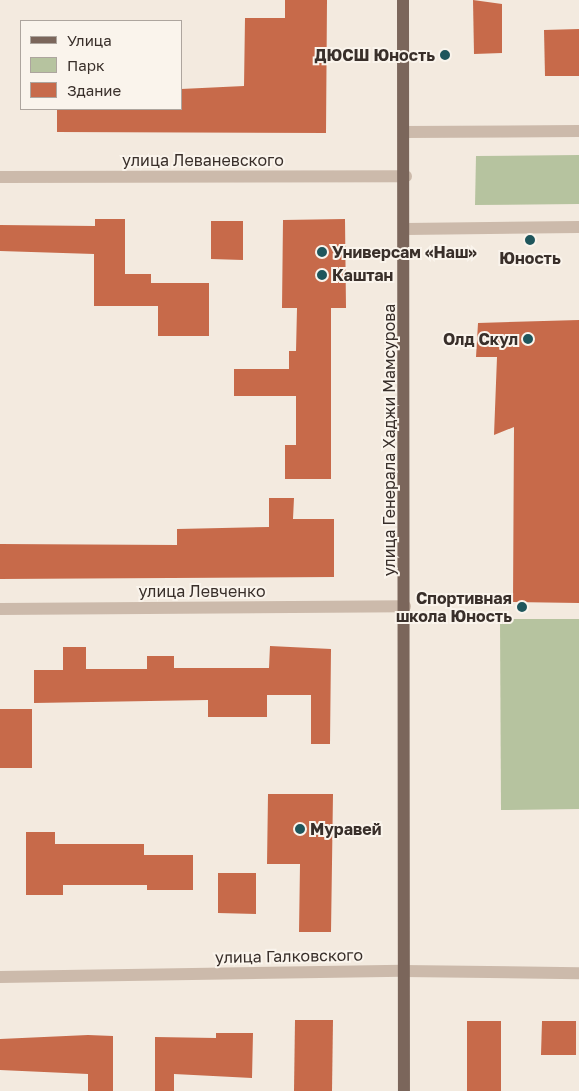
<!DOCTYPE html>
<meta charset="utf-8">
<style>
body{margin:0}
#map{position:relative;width:579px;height:1091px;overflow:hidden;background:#f3eadf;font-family:"Golos Text",sans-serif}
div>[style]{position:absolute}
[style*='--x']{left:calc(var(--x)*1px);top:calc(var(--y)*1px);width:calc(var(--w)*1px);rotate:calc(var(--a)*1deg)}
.green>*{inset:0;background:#b6c39f}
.building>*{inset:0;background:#c76a4a}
.minor>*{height:12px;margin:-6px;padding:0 6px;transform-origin:6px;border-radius:6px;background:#ccbaab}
.major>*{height:12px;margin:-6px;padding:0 6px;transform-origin:6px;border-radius:6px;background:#7b665b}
.dots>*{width:14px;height:14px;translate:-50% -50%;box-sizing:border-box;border:2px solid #faf4ec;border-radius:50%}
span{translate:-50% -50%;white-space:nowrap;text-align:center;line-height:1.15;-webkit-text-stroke:4px #faf4ec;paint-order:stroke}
.poi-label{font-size:16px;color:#392f2a;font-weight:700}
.right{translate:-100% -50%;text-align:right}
.left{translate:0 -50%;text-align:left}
.street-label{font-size:16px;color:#392f2a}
.legend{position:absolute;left:20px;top:20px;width:162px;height:90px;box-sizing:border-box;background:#faf4ec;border:1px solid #ada59e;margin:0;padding:6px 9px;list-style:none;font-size:15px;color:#392f2a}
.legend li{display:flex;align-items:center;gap:10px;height:25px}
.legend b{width:25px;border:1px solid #ada59e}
</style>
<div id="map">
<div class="green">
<div style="clip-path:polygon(579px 155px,579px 204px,475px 205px,476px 156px)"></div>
<div style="clip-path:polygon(500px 619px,579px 619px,579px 809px,501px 810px)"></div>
</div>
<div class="building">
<div style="clip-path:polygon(285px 0,327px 0,326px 133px,57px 132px,57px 109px,181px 109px,181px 89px,244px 86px,245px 18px,285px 18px)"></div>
<div style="clip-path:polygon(473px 0,502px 4px,502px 53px,474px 54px)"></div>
<div style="clip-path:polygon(579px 29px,579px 76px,545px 76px,544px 30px)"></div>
<div style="clip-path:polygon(95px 219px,125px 219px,125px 274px,151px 274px,151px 283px,209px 283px,209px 336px,158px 336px,158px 306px,94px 306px,94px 254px,0 251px,0 225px,95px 226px)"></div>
<div style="clip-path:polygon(345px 219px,346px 308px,331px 308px,331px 479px,285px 479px,285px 445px,296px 445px,296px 396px,234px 396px,234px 369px,289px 369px,289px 351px,296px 351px,297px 308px,282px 308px,283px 220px)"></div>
<div style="clip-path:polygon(211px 221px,243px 221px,243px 260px,211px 259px)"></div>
<div style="clip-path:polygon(579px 320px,579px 603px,513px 602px,514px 427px,494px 435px,497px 357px,476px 357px,478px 323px)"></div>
<div style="clip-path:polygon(269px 498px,294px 498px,293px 519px,334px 519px,334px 577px,0 579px,0 544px,177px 545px,177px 529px,269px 527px)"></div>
<div style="clip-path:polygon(270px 646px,331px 649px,330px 744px,311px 744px,311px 695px,267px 695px,267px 717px,208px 717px,208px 700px,34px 703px,34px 670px,63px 670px,63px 647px,86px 647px,86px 669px,147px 669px,147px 656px,174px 656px,174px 668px,269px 668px)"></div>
<div style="clip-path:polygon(0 709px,32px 709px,32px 768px,0 768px)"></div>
<div style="clip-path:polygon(268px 794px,333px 794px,331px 932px,299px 932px,300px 864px,267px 864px)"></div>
<div style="clip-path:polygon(26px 832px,55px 832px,55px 844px,144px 844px,144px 855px,193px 855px,193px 890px,147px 890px,147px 885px,63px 885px,63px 895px,26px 895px)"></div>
<div style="clip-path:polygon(218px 873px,256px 873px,256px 914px,218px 913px)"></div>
<div style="clip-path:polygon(295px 1020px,333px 1020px,332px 1091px,294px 1091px)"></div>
<div style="clip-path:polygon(467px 1021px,501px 1021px,501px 1091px,467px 1091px)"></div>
<div style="clip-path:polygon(542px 1021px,576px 1021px,576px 1055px,541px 1055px)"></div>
<div style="clip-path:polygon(216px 1033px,253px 1033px,252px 1078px,174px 1074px,174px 1091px,155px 1091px,155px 1037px,216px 1038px)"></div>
<div style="clip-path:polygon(88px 1035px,113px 1036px,113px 1091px,88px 1091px,88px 1074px,0 1070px,0 1039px)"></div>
</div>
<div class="minor">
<div style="--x:404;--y:132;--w:175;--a:-0.3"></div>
<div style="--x:0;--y:177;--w:406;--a:-0.1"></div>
<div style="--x:406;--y:229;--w:173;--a:-0.7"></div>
<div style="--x:0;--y:609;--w:405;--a:-0.4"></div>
<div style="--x:0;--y:977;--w:403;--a:-0.9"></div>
<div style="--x:403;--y:971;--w:176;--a:0.7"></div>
</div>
<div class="major">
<div style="--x:403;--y:0;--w:1091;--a:89.95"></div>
</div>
<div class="dots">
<div style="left:445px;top:55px;background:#1f565c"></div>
<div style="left:530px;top:240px;background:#1f565c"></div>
<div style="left:322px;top:252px;background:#1f565c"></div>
<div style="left:322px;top:275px;background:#1f565c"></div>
<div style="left:528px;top:339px;background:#1f565c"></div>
<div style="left:522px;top:607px;background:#1f565c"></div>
<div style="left:300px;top:829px;background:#1f565c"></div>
</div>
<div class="poi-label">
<span class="right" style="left:435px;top:55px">ДЮСШ Юность</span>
<span class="left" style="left:332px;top:252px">Универсам «Наш»</span>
<span style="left:530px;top:258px">Юность</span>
<span class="left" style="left:332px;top:275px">Каштан</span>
<span class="right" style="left:518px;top:339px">Олд Скул</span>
<span class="right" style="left:512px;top:607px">Спортивная<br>школа Юность</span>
<span class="left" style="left:310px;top:829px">Муравей</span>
</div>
<div class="street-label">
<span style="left:203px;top:160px">улица Леваневского</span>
<span style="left:389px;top:440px;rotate:-90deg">улица Генерала Хаджи Мамсурова</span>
<span style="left:202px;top:591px">улица Левченко</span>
<span style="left:289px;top:956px;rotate:-1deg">улица Галковского</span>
</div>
<ul class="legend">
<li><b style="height:6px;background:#7b665b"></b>Улица</li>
<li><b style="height:14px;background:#b6c39f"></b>Парк</li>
<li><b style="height:14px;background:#c76a4a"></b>Здание</li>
</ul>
</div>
